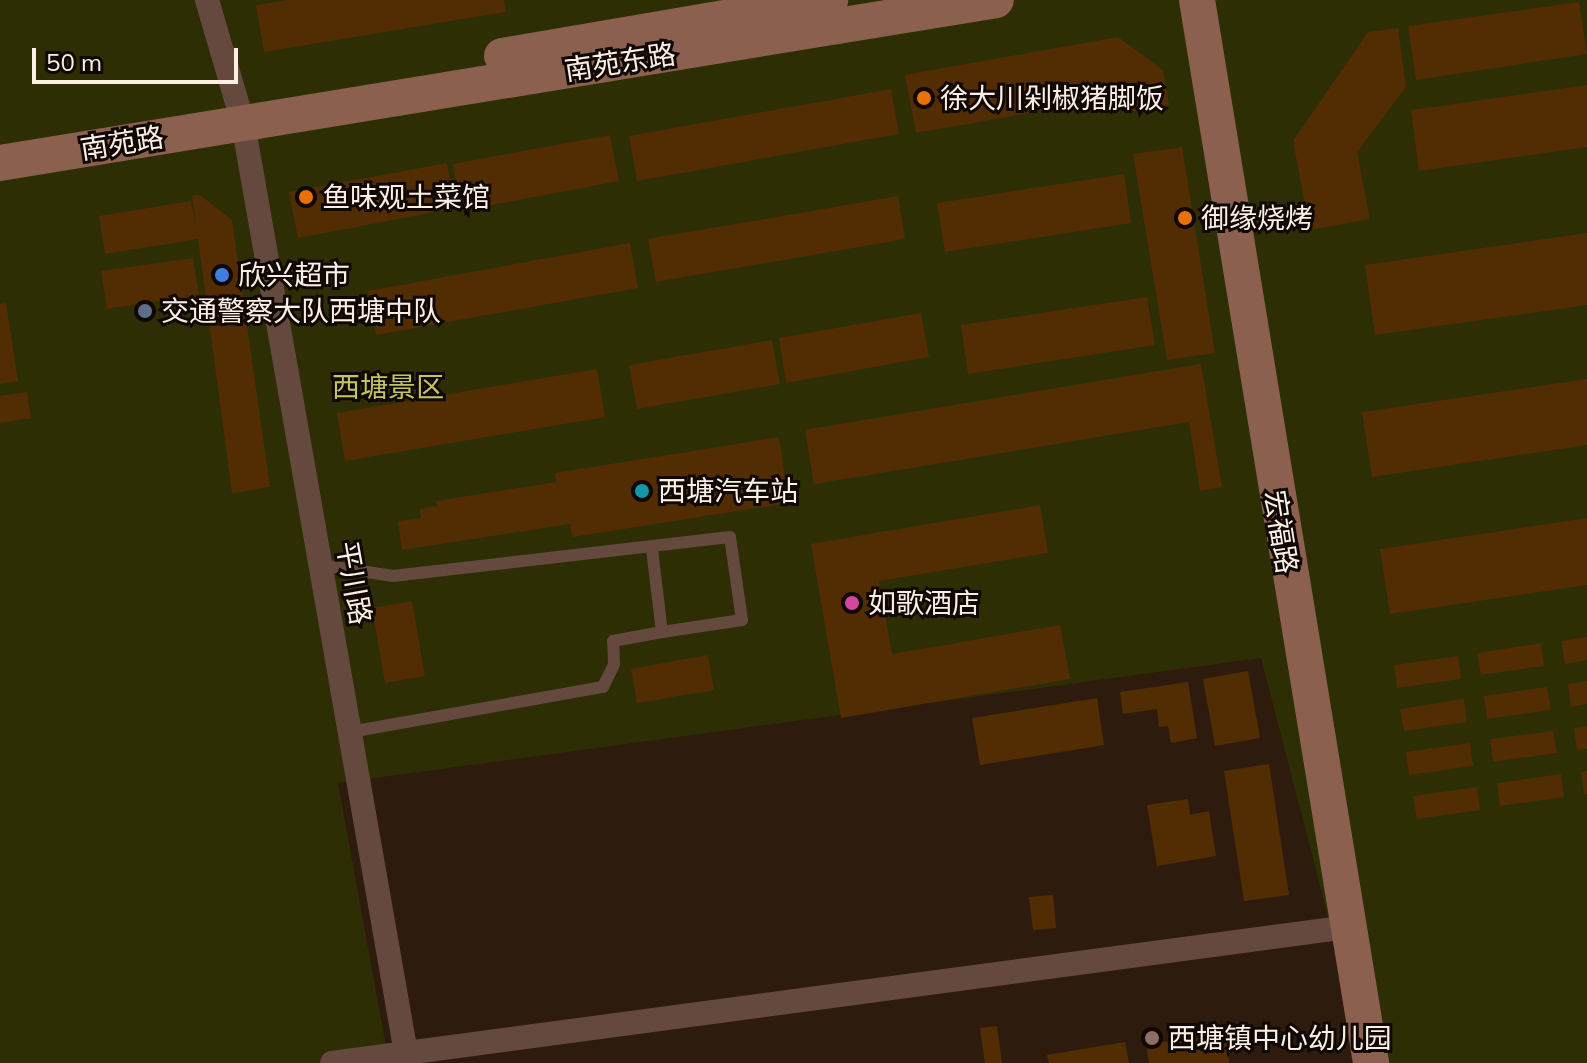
<!DOCTYPE html>
<meta charset="utf-8">
<style>
body{margin:0}
#map{position:relative;width:1587px;height:1063px;overflow:hidden;background:#2d1c0d;font-family:Mulish,"Noto Sans SC",sans-serif}
div>[style]{position:absolute}
[style*='--x']{left:calc(var(--x)*1px);top:calc(var(--y)*1px);width:calc(var(--w)*1px);rotate:calc(var(--a)*1deg)}
.green>*{inset:0;background:#2d2e03}
.building>*{inset:0;background:#522d04}
.lane>*{height:12px;margin:-6px;padding:0 6px;transform-origin:6px;border-radius:6px;background:#65493e}
.street>*{height:24px;margin:-12px;padding:0 12px;transform-origin:12px;border-radius:12px;background:#65493e}
.secondary>*{height:36px;margin:-18px;padding:0 18px;transform-origin:18px;border-radius:18px;background:#8b604e}
.dots>*{width:22px;height:22px;translate:-50% -50%;box-sizing:border-box;border:4px solid #100804;border-radius:50%}
span{translate:-50% -50%;white-space:nowrap;text-align:center;line-height:1.15;-webkit-text-stroke:6px #100804;paint-order:stroke}
.street-label{font-size:28px;color:#fbefe5}
.poi-label{font-size:28px;color:#fbefe5}
.left{translate:0 -50%;text-align:left}
.park-label{font-size:28px;color:#c3c562}
.scale{position:absolute;left:32px;top:48px;width:206px;height:36px;box-sizing:border-box;border:4px solid #fbefe5;border-top:0;padding-left:10px;font-size:24px;line-height:28px;white-space:nowrap;color:#fbefe5;-webkit-text-stroke:6px #100804;paint-order:stroke}
</style>
<div id="map">
<div class="green">
<div style="clip-path:polygon(0 0,1587px 0,1587px 1063px,1366px 1063px,1261px 658px,338px 783px,389px 1063px,0 1063px)"></div>
</div>
<div class="building">
<div style="clip-path:polygon(288px 0,504px 0,506px 12px,264px 52px,256px 5px)"></div>
<div style="clip-path:polygon(1579px 2px,1587px 54px,1416px 80px,1408px 26px)"></div>
<div style="clip-path:polygon(1398px 28px,1406px 87px,1357px 152px,1370px 219px,1310px 230px,1293px 141px,1368px 32px)"></div>
<div style="clip-path:polygon(1118px 37px,1163px 70px,1169px 105px,1123px 113px,1120px 97px,916px 133px,905px 75px)"></div>
<div style="clip-path:polygon(1587px 85px,1587px 147px,1419px 171px,1411px 110px)"></div>
<div style="clip-path:polygon(891px 89px,899px 134px,637px 181px,629px 136px)"></div>
<div style="clip-path:polygon(610px 135px,619px 181px,461px 211px,453px 164px)"></div>
<div style="clip-path:polygon(1182px 147px,1215px 353px,1167px 360px,1133px 154px)"></div>
<div style="clip-path:polygon(447px 163px,456px 208px,298px 238px,289px 192px)"></div>
<div style="clip-path:polygon(1124px 174px,1131px 223px,945px 252px,937px 203px)"></div>
<div style="clip-path:polygon(200px 195px,232px 220px,270px 487px,232px 493px,198px 239px,105px 254px,99px 216px,191px 201px,197px 229px,192px 196px)"></div>
<div style="clip-path:polygon(898px 196px,905px 239px,656px 282px,648px 239px)"></div>
<div style="clip-path:polygon(1587px 233px,1587px 305px,1375px 335px,1365px 265px)"></div>
<div style="clip-path:polygon(630px 243px,638px 288px,376px 335px,368px 291px)"></div>
<div style="clip-path:polygon(193px 258px,199px 295px,107px 309px,101px 271px)"></div>
<div style="clip-path:polygon(1147px 297px,1155px 345px,968px 374px,961px 325px)"></div>
<div style="clip-path:polygon(6px 303px,18px 381px,0 384px,0 304px)"></div>
<div style="clip-path:polygon(921px 313px,929px 357px,786px 383px,779px 338px)"></div>
<div style="clip-path:polygon(772px 340px,780px 384px,637px 409px,629px 365px)"></div>
<div style="clip-path:polygon(1201px 364px,1222px 487px,1200px 491px,1189px 422px,814px 484px,805px 430px)"></div>
<div style="clip-path:polygon(597px 369px,605px 417px,345px 461px,337px 413px)"></div>
<div style="clip-path:polygon(1587px 379px,1587px 445px,1372px 477px,1362px 412px)"></div>
<div style="clip-path:polygon(27px 392px,31px 418px,0 423px,0 396px)"></div>
<div style="clip-path:polygon(779px 437px,789px 503px,572px 537px,570px 524px,402px 550px,398px 521px,421px 518px,420px 509px,437px 506px,436px 501px,556px 482px,555px 473px)"></div>
<div style="clip-path:polygon(1040px 505px,1048px 553px,879px 581px,892px 654px,1060px 625px,1070px 679px,841px 718px,811px 544px)"></div>
<div style="clip-path:polygon(1587px 518px,1587px 585px,1390px 614px,1380px 549px)"></div>
<div style="clip-path:polygon(412px 601px,425px 676px,385px 683px,372px 608px)"></div>
<div style="clip-path:polygon(1587px 637px,1587px 660px,1565px 664px,1561px 641px)"></div>
<div style="clip-path:polygon(1541px 643px,1544px 666px,1481px 675px,1477px 653px)"></div>
<div style="clip-path:polygon(708px 655px,714px 690px,637px 703px,631px 669px)"></div>
<div style="clip-path:polygon(1458px 656px,1461px 679px,1397px 688px,1394px 665px)"></div>
<div style="clip-path:polygon(1248px 671px,1260px 738px,1215px 746px,1203px 679px)"></div>
<div style="clip-path:polygon(1587px 681px,1587px 704px,1571px 707px,1568px 684px)"></div>
<div style="clip-path:polygon(1188px 682px,1197px 738px,1171px 743px,1168px 726px,1159px 727px,1157px 709px,1123px 714px,1120px 692px)"></div>
<div style="clip-path:polygon(1547px 687px,1551px 710px,1487px 719px,1484px 696px)"></div>
<div style="clip-path:polygon(1097px 698px,1104px 745px,980px 765px,972px 718px)"></div>
<div style="clip-path:polygon(1464px 699px,1467px 722px,1404px 731px,1400px 709px)"></div>
<div style="clip-path:polygon(1587px 726px,1587px 749px,1577px 750px,1574px 728px)"></div>
<div style="clip-path:polygon(1553px 731px,1557px 753px,1493px 762px,1490px 739px)"></div>
<div style="clip-path:polygon(1470px 743px,1473px 766px,1409px 775px,1406px 752px)"></div>
<div style="clip-path:polygon(1269px 764px,1289px 895px,1244px 901px,1224px 771px)"></div>
<div style="clip-path:polygon(1587px 771px,1587px 794px,1584px 794px,1581px 772px)"></div>
<div style="clip-path:polygon(1561px 774px,1564px 797px,1500px 806px,1497px 783px)"></div>
<div style="clip-path:polygon(1477px 787px,1480px 810px,1417px 819px,1413px 796px)"></div>
<div style="clip-path:polygon(1188px 799px,1190px 815px,1209px 811px,1216px 856px,1157px 866px,1147px 805px)"></div>
<div style="clip-path:polygon(1053px 895px,1056px 928px,1033px 930px,1029px 897px)"></div>
<div style="clip-path:polygon(997px 1026px,1002px 1063px,985px 1063px,980px 1028px)"></div>
<div style="clip-path:polygon(1225px 1034px,1229px 1063px,1149px 1063px,1146px 1044px)"></div>
<div style="clip-path:polygon(1125px 1042px,1129px 1063px,1049px 1063px,1047px 1055px)"></div>
</div>
<div class="lane">
<div style="--x:321;--y:565;--w:73;--a:8.7"></div>
<div style="--x:393;--y:576;--w:339;--a:-6.6"></div>
<div style="--x:730;--y:537;--w:84;--a:81.8"></div>
<div style="--x:742;--y:620;--w:81;--a:171.5"></div>
<div style="--x:350;--y:732;--w:257;--a:-10.1"></div>
<div style="--x:603;--y:687;--w:25;--a:-64"></div>
<div style="--x:614;--y:664;--w:23;--a:-92"></div>
<div style="--x:613;--y:641;--w:50;--a:-10.4"></div>
<div style="--x:662;--y:632;--w:84;--a:-96.9"></div>
</div>
<div class="street">
<div style="--x:207;--y:0;--w:128;--a:73.7"></div>
<div style="--x:243;--y:123;--w:944;--a:80.06"></div>
<div style="--x:332;--y:1063;--w:1024;--a:-7.63"></div>
</div>
<div class="secondary">
<div style="--x:1197;--y:0;--w:1077;--a:80.7"></div>
<div style="--x:502;--y:56;--w:333;--a:-9.7"></div>
<div style="--x:0;--y:163;--w:1009;--a:-9.29"></div>
</div>
<div class="dots">
<div style="left:924px;top:98px;background:#e8710a"></div>
<div style="left:306px;top:197px;background:#e8710a"></div>
<div style="left:1185px;top:218px;background:#e8710a"></div>
<div style="left:222px;top:275px;background:#3f7fe0"></div>
<div style="left:145px;top:311px;background:#5c6f8a"></div>
<div style="left:642px;top:491px;background:#0f9aa8"></div>
<div style="left:852px;top:603px;background:#d1479c"></div>
<div style="left:1152px;top:1038px;background:#8d6e63"></div>
</div>
<div class="street-label">
<span style="left:620px;top:62px;rotate:-9deg">南苑东路</span>
<span style="left:122px;top:143px;rotate:-9deg">南苑路</span>
<span style="left:1281px;top:532px;rotate:81deg">宏福路</span>
<span style="left:354px;top:583px;rotate:80deg">平川路</span>
</div>
<div class="poi-label">
<span class="left" style="left:940px;top:98px">徐大川剁椒猪脚饭</span>
<span class="left" style="left:322px;top:197px">鱼味观土菜馆</span>
<span class="left" style="left:1201px;top:218px">御缘烧烤</span>
<span class="left" style="left:238px;top:275px">欣兴超市</span>
<span class="left" style="left:161px;top:311px">交通警察大队西塘中队</span>
<span class="left" style="left:658px;top:491px">西塘汽车站</span>
<span class="left" style="left:868px;top:603px">如歌酒店</span>
<span class="left" style="left:1168px;top:1038px">西塘镇中心幼儿园</span>
</div>
<div class="park-label">
<span style="left:388px;top:387px">西塘景区</span>
</div>
<div class="scale">50 m</div>
</div>
